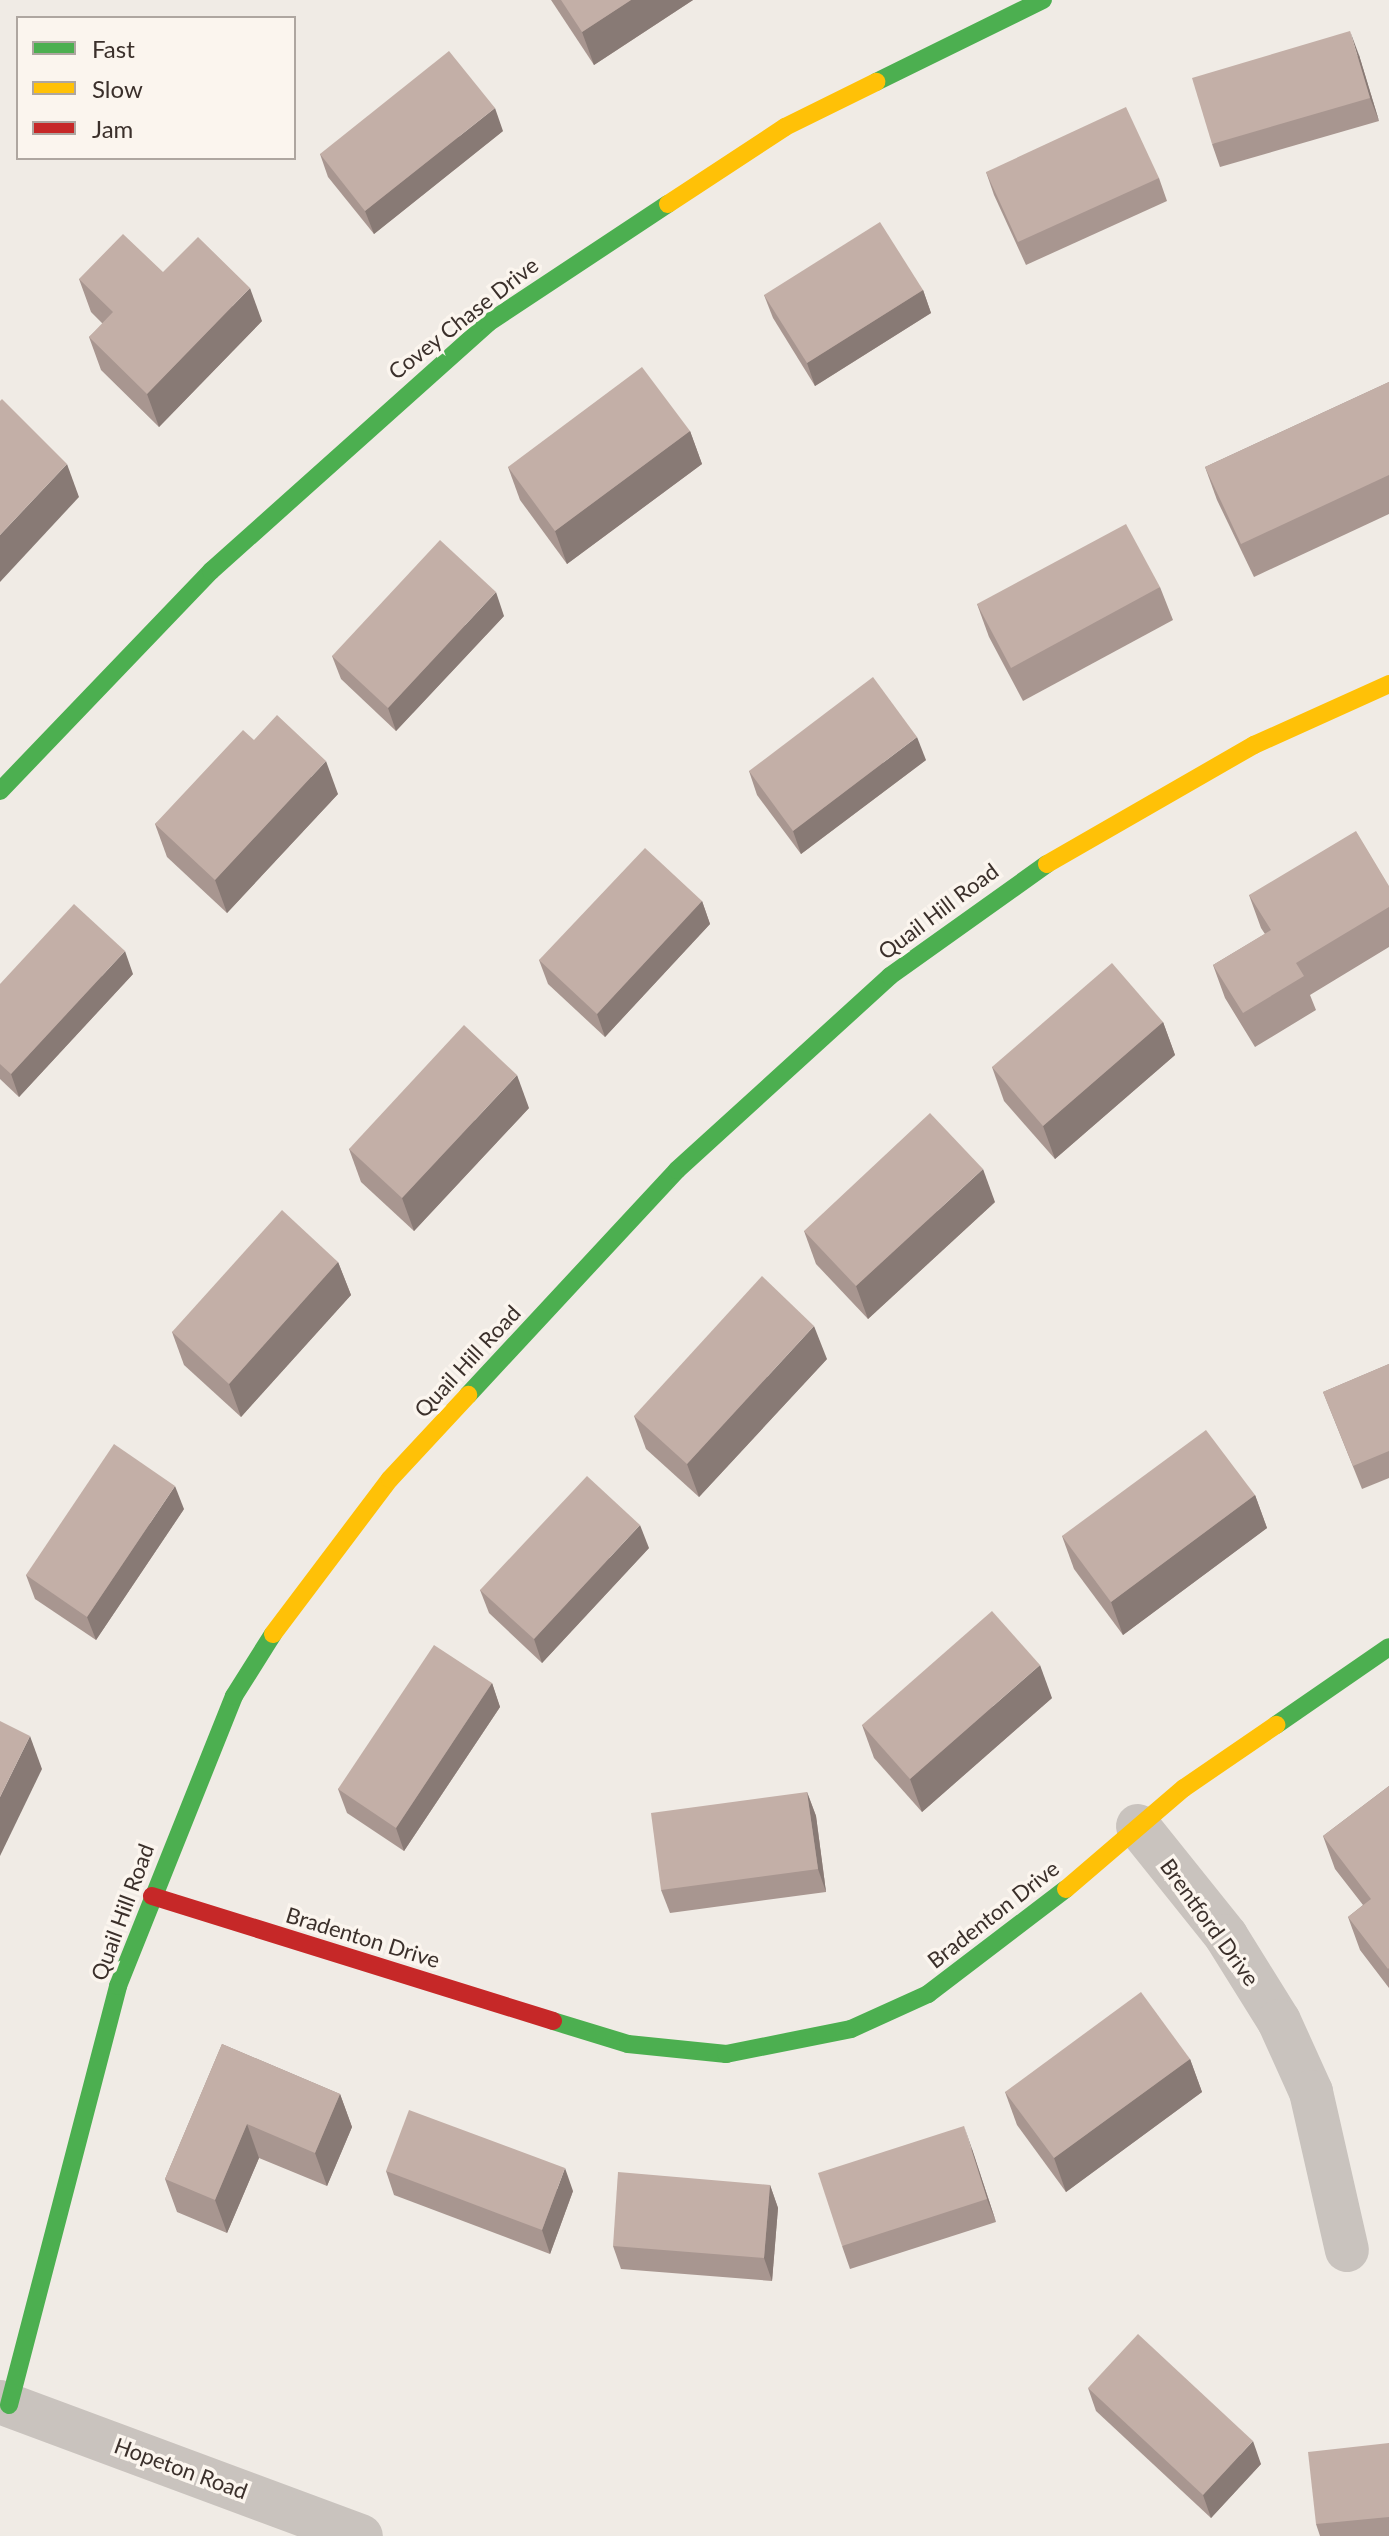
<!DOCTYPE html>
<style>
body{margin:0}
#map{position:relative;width:1389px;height:2536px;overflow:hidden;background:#f0ebe5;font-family:Lato,sans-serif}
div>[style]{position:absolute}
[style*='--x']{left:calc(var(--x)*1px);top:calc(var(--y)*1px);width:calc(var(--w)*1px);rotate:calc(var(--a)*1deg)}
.street>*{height:44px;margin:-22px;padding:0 22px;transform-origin:22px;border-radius:22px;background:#c9c3be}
.fast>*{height:18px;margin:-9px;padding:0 9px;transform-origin:9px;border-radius:9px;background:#4caf50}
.slow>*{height:18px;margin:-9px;padding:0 9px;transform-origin:9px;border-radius:9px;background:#ffc107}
.jam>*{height:18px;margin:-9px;padding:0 9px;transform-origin:9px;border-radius:9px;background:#c62828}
.wall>*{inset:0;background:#a89690}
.shaded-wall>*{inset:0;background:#887a75}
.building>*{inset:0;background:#c3afa7}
span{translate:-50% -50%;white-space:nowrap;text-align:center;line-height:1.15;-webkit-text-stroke:7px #fbf5ee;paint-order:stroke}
.street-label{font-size:22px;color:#3b302b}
.legend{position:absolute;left:16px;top:16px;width:280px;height:144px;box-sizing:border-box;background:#fbf5ee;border:2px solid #aea6a0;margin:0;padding:10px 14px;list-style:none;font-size:24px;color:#3b302b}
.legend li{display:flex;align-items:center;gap:16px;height:40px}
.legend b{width:40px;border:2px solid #aea6a0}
</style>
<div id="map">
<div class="street">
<div style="--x:1138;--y:1826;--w:141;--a:51.3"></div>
<div style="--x:1226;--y:1936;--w:100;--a:58.1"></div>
<div style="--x:1279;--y:2021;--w:78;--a:65.7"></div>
<div style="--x:1311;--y:2092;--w:162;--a:77.2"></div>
<div style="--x:0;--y:2402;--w:385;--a:20.4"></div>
</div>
<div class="fast">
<div style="--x:876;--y:82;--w:186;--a:-26.2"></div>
<div style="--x:0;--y:791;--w:305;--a:-46.2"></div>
<div style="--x:211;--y:571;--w:372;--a:-41.8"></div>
<div style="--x:488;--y:323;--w:216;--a:-33.5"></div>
<div style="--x:468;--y:1395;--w:307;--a:-47.1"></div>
<div style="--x:677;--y:1170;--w:288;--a:-42.3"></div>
<div style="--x:890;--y:976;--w:193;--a:-35.5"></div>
<div style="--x:1276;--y:1725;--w:137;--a:-34.6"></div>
<div style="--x:553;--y:2021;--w:78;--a:17"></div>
<div style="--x:628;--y:2044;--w:99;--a:5.8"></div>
<div style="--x:726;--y:2054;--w:127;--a:-11.3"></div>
<div style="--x:851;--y:2029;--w:85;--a:-24.4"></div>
<div style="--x:928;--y:1994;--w:173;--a:-37.3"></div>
<div style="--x:9;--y:2405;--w:433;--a:-75.4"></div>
<div style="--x:118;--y:1986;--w:312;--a:-68.2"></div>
<div style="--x:234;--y:1696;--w:73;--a:-57.8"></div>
</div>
<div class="slow">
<div style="--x:668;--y:204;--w:140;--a:-33.3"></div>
<div style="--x:785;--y:127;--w:102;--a:-26.3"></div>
<div style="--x:1047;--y:864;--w:239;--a:-29.9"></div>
<div style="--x:1254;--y:745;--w:148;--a:-24.3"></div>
<div style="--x:273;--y:1634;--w:194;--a:-53"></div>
<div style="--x:390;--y:1479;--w:115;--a:-47.1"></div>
<div style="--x:1066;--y:1889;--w:155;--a:-40.6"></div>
<div style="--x:1184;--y:1788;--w:112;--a:-34.4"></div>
</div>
<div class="jam">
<div style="--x:152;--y:1896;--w:420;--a:17.3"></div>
</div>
<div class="wall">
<div style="clip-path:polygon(551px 0,693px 0,594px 65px)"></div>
<div style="clip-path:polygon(1359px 55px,1379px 121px,1220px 167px,1212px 144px)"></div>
<div style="clip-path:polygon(503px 131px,374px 234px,328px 177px,320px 154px)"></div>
<div style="clip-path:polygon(986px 172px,1159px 178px,1167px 201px,1026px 265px,994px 195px)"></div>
<div style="clip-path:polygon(163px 272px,262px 321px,159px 427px,101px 370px,89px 337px,103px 324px,91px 312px,79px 279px)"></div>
<div style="clip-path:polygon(923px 290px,931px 313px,815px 386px,773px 318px,764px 295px)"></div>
<div style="clip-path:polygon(1389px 382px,1389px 514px,1254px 577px,1217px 500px,1205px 467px)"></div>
<div style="clip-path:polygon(690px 431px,702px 464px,567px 564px,520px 500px,508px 467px)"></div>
<div style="clip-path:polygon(1160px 587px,1173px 620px,1023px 701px,989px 637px,977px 604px)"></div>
<div style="clip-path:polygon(504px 616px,396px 731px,341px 679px,332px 656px)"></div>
<div style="clip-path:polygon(254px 740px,338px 794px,227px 913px,167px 857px,155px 824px)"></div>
<div style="clip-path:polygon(926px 760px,801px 854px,757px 795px,749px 771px)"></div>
<div style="clip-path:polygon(1389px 886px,1389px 947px,1310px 995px,1316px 1010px,1255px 1047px,1225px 998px,1213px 965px,1265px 934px,1261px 928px,1249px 895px)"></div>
<div style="clip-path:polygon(702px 901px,710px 924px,605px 1037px,548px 984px,539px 960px)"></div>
<div style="clip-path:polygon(133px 974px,19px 1097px,0 1079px,0 984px)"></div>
<div style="clip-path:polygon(1163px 1022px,1175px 1055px,1055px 1159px,1004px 1101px,992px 1067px)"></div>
<div style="clip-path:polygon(529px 1108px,414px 1231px,361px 1182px,349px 1149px)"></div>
<div style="clip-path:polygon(995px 1202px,868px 1319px,816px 1264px,804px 1231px)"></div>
<div style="clip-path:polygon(338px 1262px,351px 1295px,241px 1417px,184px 1365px,172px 1332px)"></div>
<div style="clip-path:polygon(827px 1359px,699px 1497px,646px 1449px,634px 1416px)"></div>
<div style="clip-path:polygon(1389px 1364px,1389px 1478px,1362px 1489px,1323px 1392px)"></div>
<div style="clip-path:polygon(1255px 1495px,1267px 1528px,1123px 1635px,1074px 1569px,1062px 1536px)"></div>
<div style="clip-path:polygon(184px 1509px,96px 1640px,35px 1599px,26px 1575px)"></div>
<div style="clip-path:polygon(649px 1548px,542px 1663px,489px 1613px,480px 1590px)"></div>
<div style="clip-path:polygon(492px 1683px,500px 1707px,404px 1851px,347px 1813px,338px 1789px)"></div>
<div style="clip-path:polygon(1052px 1698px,922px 1812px,874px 1758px,862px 1725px)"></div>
<div style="clip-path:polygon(1389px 1786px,1389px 1988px,1360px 1950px,1348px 1917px,1363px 1905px,1335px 1869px,1323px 1836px)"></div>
<div style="clip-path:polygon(807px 1792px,816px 1816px,826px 1892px,670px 1913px,661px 1890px)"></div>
<div style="clip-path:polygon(222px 2044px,340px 2094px,352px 2127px,327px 2186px,259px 2158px,227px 2233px,177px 2212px,165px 2179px)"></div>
<div style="clip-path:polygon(1190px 2059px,1202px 2092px,1066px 2192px,1017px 2125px,1005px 2092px)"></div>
<div style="clip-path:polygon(972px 2149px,996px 2222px,850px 2269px,842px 2246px)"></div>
<div style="clip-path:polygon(386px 2171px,573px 2191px,550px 2254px,394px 2195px)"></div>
<div style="clip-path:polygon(770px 2185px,778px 2208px,772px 2281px,621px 2269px,613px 2246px)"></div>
<div style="clip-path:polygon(1088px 2388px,1261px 2464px,1211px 2518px,1096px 2411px)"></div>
<div style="clip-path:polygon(1389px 2443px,1389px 2536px,1320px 2536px,1316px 2524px)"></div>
</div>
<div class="shaded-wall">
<div style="clip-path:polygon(631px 0,693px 0,594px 65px,582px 32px)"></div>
<div style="clip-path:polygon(1350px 31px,1359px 55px,1379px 121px,1370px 98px)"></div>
<div style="clip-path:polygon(495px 108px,503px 131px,374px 234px,365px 211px)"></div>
<div style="clip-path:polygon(250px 288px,262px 321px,159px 427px,147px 394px)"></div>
<div style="clip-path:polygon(923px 290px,931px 313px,815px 386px,807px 363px)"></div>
<div style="clip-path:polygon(690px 431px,702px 464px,567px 564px,555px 531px)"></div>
<div style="clip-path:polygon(67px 464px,79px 497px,0 582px,0 535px)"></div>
<div style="clip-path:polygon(496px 592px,504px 616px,396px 731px,388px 708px)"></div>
<div style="clip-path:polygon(917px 737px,926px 760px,801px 854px,793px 831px)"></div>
<div style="clip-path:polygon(326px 761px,338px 794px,227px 913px,215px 880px)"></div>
<div style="clip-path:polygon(702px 901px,710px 924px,605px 1037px,597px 1014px)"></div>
<div style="clip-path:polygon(125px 951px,133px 974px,19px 1097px,11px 1074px)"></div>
<div style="clip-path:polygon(1163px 1022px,1175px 1055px,1055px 1159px,1043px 1126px)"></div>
<div style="clip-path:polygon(517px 1075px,529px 1108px,414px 1231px,402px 1198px)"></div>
<div style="clip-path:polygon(983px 1169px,995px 1202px,868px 1319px,856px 1286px)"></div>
<div style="clip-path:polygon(338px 1262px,351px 1295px,241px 1417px,229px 1384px)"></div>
<div style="clip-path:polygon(814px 1326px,827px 1359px,699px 1497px,687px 1464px)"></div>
<div style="clip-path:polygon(175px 1486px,184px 1509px,96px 1640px,87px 1617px)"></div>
<div style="clip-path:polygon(1255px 1495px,1267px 1528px,1123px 1635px,1111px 1602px)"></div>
<div style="clip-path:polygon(640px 1525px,649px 1548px,542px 1663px,534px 1639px)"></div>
<div style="clip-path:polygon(1040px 1665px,1052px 1698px,922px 1812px,910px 1779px)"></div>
<div style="clip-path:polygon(492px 1683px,500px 1707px,404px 1851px,396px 1828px)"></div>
<div style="clip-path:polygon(30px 1736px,42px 1769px,0 1856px,0 1797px)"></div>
<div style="clip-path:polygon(807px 1792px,816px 1816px,826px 1892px,818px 1869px)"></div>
<div style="clip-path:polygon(1190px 2059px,1202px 2092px,1066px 2192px,1054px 2158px)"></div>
<div style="clip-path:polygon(340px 2094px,352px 2127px,327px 2186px,315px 2153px)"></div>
<div style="clip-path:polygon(247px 2124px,259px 2158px,227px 2233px,215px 2200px)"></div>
<div style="clip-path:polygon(964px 2126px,972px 2149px,996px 2222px,987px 2199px)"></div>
<div style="clip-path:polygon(565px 2168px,573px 2191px,550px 2254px,542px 2230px)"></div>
<div style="clip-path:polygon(770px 2185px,778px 2208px,772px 2281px,764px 2258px)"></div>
<div style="clip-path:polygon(1253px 2441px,1261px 2464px,1211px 2518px,1203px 2495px)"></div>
</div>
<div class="building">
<div style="clip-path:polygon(561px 0,631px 0,582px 32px)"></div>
<div style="clip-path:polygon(1350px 31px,1370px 98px,1212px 144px,1192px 78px)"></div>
<div style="clip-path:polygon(449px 51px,495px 108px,365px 211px,320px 154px)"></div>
<div style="clip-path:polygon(1126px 107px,1159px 178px,1018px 242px,986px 172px)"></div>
<div style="clip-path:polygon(880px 222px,923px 290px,807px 363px,764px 295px)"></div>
<div style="clip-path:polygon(123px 234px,163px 272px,198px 237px,250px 288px,147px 394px,89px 337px,113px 312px,79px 279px)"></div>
<div style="clip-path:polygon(642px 367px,690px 431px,555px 531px,508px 467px)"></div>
<div style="clip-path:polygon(1389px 382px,1389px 475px,1241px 544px,1205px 467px)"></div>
<div style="clip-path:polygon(2px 399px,67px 464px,0 535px,0 401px)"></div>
<div style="clip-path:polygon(1126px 524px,1160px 587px,1011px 668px,977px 604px)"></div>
<div style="clip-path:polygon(440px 540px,496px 592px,388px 708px,332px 656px)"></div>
<div style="clip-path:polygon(873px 677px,917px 737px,793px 831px,749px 771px)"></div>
<div style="clip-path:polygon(277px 715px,326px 761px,215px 880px,155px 824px,243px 730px,254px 740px)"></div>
<div style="clip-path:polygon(1356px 831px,1389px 886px,1389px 907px,1296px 963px,1304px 976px,1243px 1013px,1213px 965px,1271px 930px,1249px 895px)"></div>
<div style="clip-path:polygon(645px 848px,702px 901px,597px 1014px,539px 960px)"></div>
<div style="clip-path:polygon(74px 904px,125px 951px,11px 1074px,0 1064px,0 984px)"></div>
<div style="clip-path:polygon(1112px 963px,1163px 1022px,1043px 1126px,992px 1067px)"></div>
<div style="clip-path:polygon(464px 1025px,517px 1075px,402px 1198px,349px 1149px)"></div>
<div style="clip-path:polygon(930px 1113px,983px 1169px,856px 1286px,804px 1231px)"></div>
<div style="clip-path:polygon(282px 1210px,338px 1262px,229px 1384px,172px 1332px)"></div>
<div style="clip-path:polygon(762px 1276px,814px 1326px,687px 1464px,634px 1416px)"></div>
<div style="clip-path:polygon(1389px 1364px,1389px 1451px,1353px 1466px,1323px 1392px)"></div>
<div style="clip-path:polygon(1206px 1430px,1255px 1495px,1111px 1602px,1062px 1536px)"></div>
<div style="clip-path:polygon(114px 1444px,175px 1486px,87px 1617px,26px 1575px)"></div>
<div style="clip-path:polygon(587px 1476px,640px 1525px,534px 1639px,480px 1590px)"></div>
<div style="clip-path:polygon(992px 1611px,1040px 1665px,910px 1779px,862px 1725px)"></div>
<div style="clip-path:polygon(434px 1645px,492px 1683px,396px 1828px,338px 1789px)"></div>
<div style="clip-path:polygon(0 1721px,30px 1736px,0 1797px)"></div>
<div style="clip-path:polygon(1389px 1786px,1389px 1968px,1388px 1969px,1348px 1917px,1371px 1899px,1323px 1836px)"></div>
<div style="clip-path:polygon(807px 1792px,818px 1869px,661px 1890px,651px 1813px)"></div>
<div style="clip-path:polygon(1141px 1992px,1190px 2059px,1054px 2158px,1005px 2092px)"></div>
<div style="clip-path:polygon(222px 2044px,340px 2094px,315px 2153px,247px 2124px,215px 2200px,165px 2179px)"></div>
<div style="clip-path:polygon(409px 2110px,565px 2168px,542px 2230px,386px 2171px)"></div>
<div style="clip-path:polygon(964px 2126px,987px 2199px,842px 2246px,818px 2173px)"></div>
<div style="clip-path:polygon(618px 2172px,770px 2185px,764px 2258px,613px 2246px)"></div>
<div style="clip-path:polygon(1138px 2334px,1253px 2441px,1203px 2495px,1088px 2388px)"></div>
<div style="clip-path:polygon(1389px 2443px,1389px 2517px,1316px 2524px,1308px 2452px)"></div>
</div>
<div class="street-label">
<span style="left:463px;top:318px;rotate:-38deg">Covey Chase Drive</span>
<span style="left:938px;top:911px;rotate:-37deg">Quail Hill Road</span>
<span style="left:467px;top:1361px;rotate:-47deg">Quail Hill Road</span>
<span style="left:122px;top:1912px;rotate:-70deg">Quail Hill Road</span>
<span style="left:993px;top:1914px;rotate:-38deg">Bradenton Drive</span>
<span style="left:1210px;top:1922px;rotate:54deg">Brentford Drive</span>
<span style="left:363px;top:1937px;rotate:17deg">Bradenton Drive</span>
<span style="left:181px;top:2468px;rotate:20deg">Hopeton Road</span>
</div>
<ul class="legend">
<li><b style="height:10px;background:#4caf50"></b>Fast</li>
<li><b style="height:10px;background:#ffc107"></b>Slow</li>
<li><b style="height:10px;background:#c62828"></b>Jam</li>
</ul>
</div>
